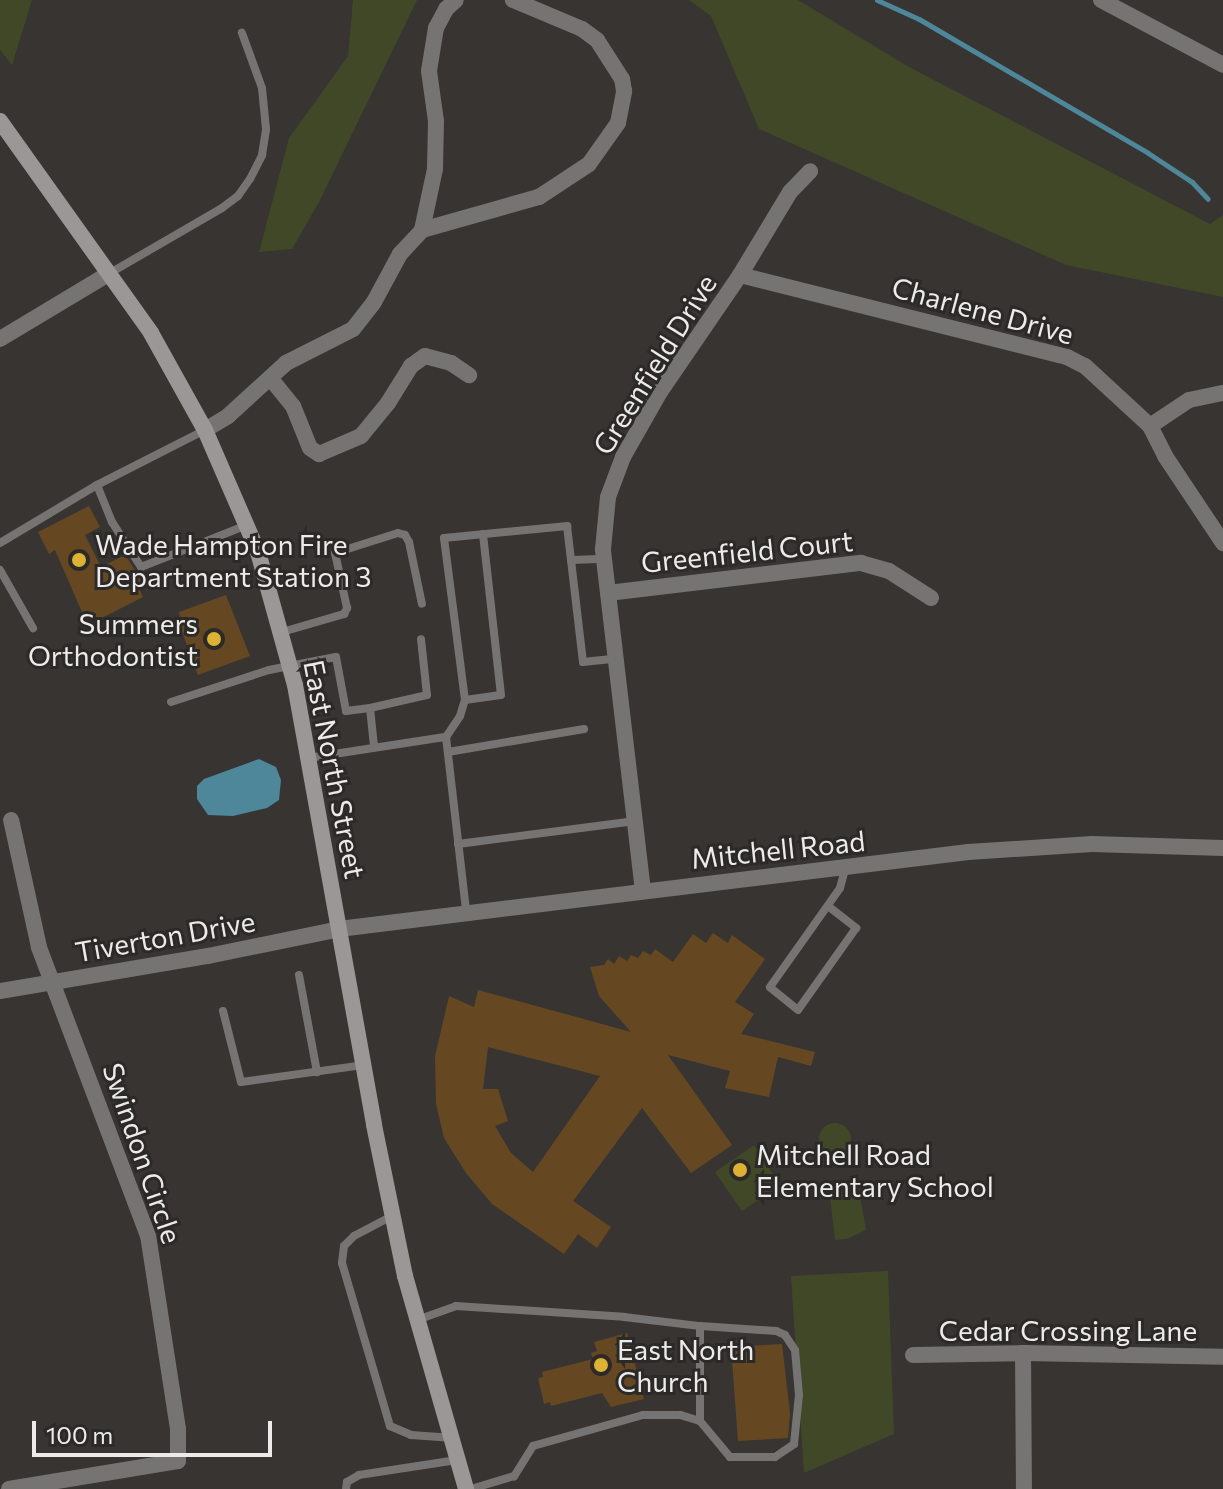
<!DOCTYPE html>
<style>
body{margin:0}
#map{position:relative;width:1223px;height:1489px;overflow:hidden;background:#373431;font-family:Commissioner,sans-serif}
div>[style]{position:absolute}
[style*='--x']{left:calc(var(--x)*1px);top:calc(var(--y)*1px);width:calc(var(--w)*1px);rotate:calc(var(--a)*1deg)}
.green>*{inset:0;background:#414828}
.round{border-radius:50%}
.water>*{inset:0;background:#4e869a}
.stream>*{height:5px;margin:-2.5px;padding:0 2.5px;transform-origin:2.5px;border-radius:2.5px;background:#4e869a}
.building>*{inset:0;background:#654822}
.service>*{height:8px;margin:-4px;padding:0 4px;transform-origin:4px;border-radius:4px;background:#767373}
.minor>*{height:16px;margin:-8px;padding:0 8px;transform-origin:8px;border-radius:8px;background:#767373}
.tertiary>*{height:16px;margin:-8px;padding:0 8px;transform-origin:8px;border-radius:8px;background:#767373}
.secondary>*{height:16px;margin:-8px;padding:0 8px;transform-origin:8px;border-radius:8px;background:#9a9796}
.dots>*{width:22px;height:22px;translate:-50% -50%;box-sizing:border-box;border:4px solid #2c2a28;border-radius:50%}
span{translate:-50% -50%;white-space:nowrap;text-align:center;line-height:1.15;-webkit-text-stroke:6px #2c2a28;paint-order:stroke}
.street-label{font-size:28px;color:#edebe9}
.poi-label{font-size:28px;color:#edebe9}
.left{translate:0 -50%;text-align:left}
.right{translate:-100% -50%;text-align:right}
.scale{position:absolute;left:32px;top:1421px;width:240px;height:36px;box-sizing:border-box;border:4px solid #edebe9;border-top:0;padding-left:10px;font-size:24px;line-height:28px;white-space:nowrap;color:#edebe9;-webkit-text-stroke:6px #2c2a28;paint-order:stroke}
</style>
<div id="map">
<div class="green">
<div style="clip-path:polygon(0 0,32px 0,12px 65px,0 50px)"></div>
<div style="clip-path:polygon(353px 0,417px 0,319px 202px,292px 249px,259px 252px,289px 138px,348px 56px)"></div>
<div style="clip-path:polygon(689px 0,798px 0,909px 67px,1210px 224px,1223px 215px,1223px 297px,1066px 265px,759px 129px,711px 16px)"></div>
<div class="round" style="left:819px;top:1123px;width:32px;height:32px"></div>
<div style="clip-path:polygon(754px 1145px,780px 1185px,742px 1211px,715px 1172px)"></div>
<div style="clip-path:polygon(842px 1190px,860px 1195px,866px 1230px,847px 1239px,835px 1240px,830px 1196px)"></div>
<div style="clip-path:polygon(888px 1271px,894px 1434px,804px 1473px,791px 1276px)"></div>
</div>
<div class="water">
<div style="clip-path:polygon(259px 759px,276px 767px,281px 780px,279px 800px,267px 808px,233px 816px,208px 815px,197px 799px,197px 786px,204px 779px)"></div>
</div>
<div class="stream">
<div style="--x:877;--y:0;--w:46;--a:24.3"></div>
<div style="--x:919;--y:19;--w:265;--a:30.3"></div>
<div style="--x:1148;--y:153;--w:53;--a:33.4"></div>
<div style="--x:1192;--y:182;--w:23;--a:47"></div>
</div>
<div class="building">
<div style="clip-path:polygon(89px 506px,100px 527px,85px 535px,101px 567px,125px 555px,146px 587px,140px 590px,143px 597px,94px 622px,91px 616px,85px 619px,55px 550px,49px 554px,38px 532px)"></div>
<div style="clip-path:polygon(226px 595px,250px 656px,198px 675px,178px 621px,181px 620px,179px 612px)"></div>
<div style="clip-path:polygon(evenodd,713px 933px,728px 943px,732px 935px,765px 959px,735px 1002px,754px 1014px,741px 1034px,815px 1052px,811px 1066px,778px 1057px,769px 1097px,725px 1088px,730px 1071px,668px 1055px,732px 1145px,691px 1173px,642px 1108px,573px 1201px,611px 1227px,597px 1248px,578px 1234px,564px 1254px,492px 1204px,466px 1173px,444px 1138px,436px 1104px,435px 1056px,449px 996px,474px 1007px,478px 990px,631px 1032px,599px 996px,590px 967px,604px 965px,608px 959px,614px 964px,619px 956px,627px 961px,631px 955px,638px 958px,643px 951px,651px 955px,655px 949px,673px 962px,693px 934px,706px 943px,713px 933px,488px 1047px,600px 1076px,533px 1172px,511px 1153px,495px 1126px,508px 1121px,498px 1089px,483px 1089px,488px 1047px)"></div>
<div style="clip-path:polygon(627px 1333px,644px 1399px,611px 1407px,602px 1393px,551px 1406px,550px 1402px,544px 1404px,538px 1378px,543px 1377px,542px 1372px,593px 1359px,591px 1353px,597px 1351px,594px 1342px)"></div>
<div style="clip-path:polygon(782px 1344px,790px 1413px,788px 1438px,738px 1441px,731px 1347px)"></div>
</div>
<div class="service">
<div style="--x:110;--y:273;--w:129;--a:-30.1"></div>
<div style="--x:222;--y:208;--w:20;--a:-37"></div>
<div style="--x:238;--y:196;--w:21;--a:-55"></div>
<div style="--x:250;--y:179;--w:27;--a:-63"></div>
<div style="--x:262;--y:155;--w:26;--a:-81"></div>
<div style="--x:266;--y:129;--w:41;--a:-95.6"></div>
<div style="--x:262;--y:88;--w:59;--a:-110"></div>
<div style="--x:205;--y:430;--w:121;--a:153"></div>
<div style="--x:97;--y:485;--w:40;--a:68"></div>
<div style="--x:112;--y:522;--w:54;--a:57.2"></div>
<div style="--x:141;--y:567;--w:114;--a:-21.6"></div>
<div style="--x:0;--y:543;--w:113;--a:-30.9"></div>
<div style="--x:571;--y:560;--w:34;--a:-2"></div>
<div style="--x:0;--y:570;--w:67;--a:60.4"></div>
<div style="--x:282;--y:632;--w:65;--a:-16.2"></div>
<div style="--x:344;--y:614;--w:7;--a:-63"></div>
<div style="--x:347;--y:608;--w:56;--a:-102.3"></div>
<div style="--x:335;--y:553;--w:66;--a:-17.6"></div>
<div style="--x:398;--y:533;--w:7;--a:16"></div>
<div style="--x:405;--y:535;--w:8;--a:60"></div>
<div style="--x:409;--y:542;--w:63;--a:78.2"></div>
<div style="--x:465;--y:700;--w:36;--a:-8"></div>
<div style="--x:501;--y:695;--w:162;--a:-96.4"></div>
<div style="--x:171;--y:702;--w:103;--a:-18.1"></div>
<div style="--x:269;--y:670;--w:68;--a:-11"></div>
<div style="--x:336;--y:657;--w:55;--a:79.5"></div>
<div style="--x:346;--y:711;--w:24;--a:-7"></div>
<div style="--x:370;--y:708;--w:37;--a:84"></div>
<div style="--x:370;--y:708;--w:58;--a:-12.8"></div>
<div style="--x:427;--y:695;--w:56;--a:-96.1"></div>
<div style="--x:446;--y:737;--w:25;--a:-56"></div>
<div style="--x:460;--y:716;--w:17;--a:-73"></div>
<div style="--x:465;--y:700;--w:163;--a:-97.4"></div>
<div style="--x:444;--y:538;--w:124;--a:-5.6"></div>
<div style="--x:567;--y:526;--w:137;--a:83.3"></div>
<div style="--x:583;--y:662;--w:31;--a:-6"></div>
<div style="--x:448;--y:752;--w:138;--a:-9.6"></div>
<div style="--x:308;--y:758;--w:140;--a:-8.7"></div>
<div style="--x:446;--y:737;--w:175;--a:83.4"></div>
<div style="--x:458;--y:844;--w:177;--a:-7.4"></div>
<div style="--x:828;--y:906;--w:36;--a:38"></div>
<div style="--x:856;--y:928;--w:100;--a:125.3"></div>
<div style="--x:798;--y:1010;--w:36;--a:-141"></div>
<div style="--x:770;--y:987;--w:121;--a:-54.7"></div>
<div style="--x:840;--y:888;--w:20;--a:-75"></div>
<div style="--x:299;--y:975;--w:99;--a:79.5"></div>
<div style="--x:223;--y:1011;--w:73;--a:75.8"></div>
<div style="--x:241;--y:1082;--w:123;--a:-7.9"></div>
<div style="--x:392;--y:1216;--w:43;--a:152.2"></div>
<div style="--x:354;--y:1236;--w:14;--a:135"></div>
<div style="--x:344;--y:1246;--w:17;--a:97"></div>
<div style="--x:342;--y:1263;--w:170;--a:73.6"></div>
<div style="--x:390;--y:1426;--w:23;--a:23"></div>
<div style="--x:411;--y:1435;--w:39;--a:4"></div>
<div style="--x:417;--y:1320;--w:41;--a:-19.7"></div>
<div style="--x:456;--y:1306;--w:168;--a:3.7"></div>
<div style="--x:624;--y:1317;--w:77;--a:6.8"></div>
<div style="--x:700;--y:1326;--w:95;--a:90"></div>
<div style="--x:700;--y:1421;--w:21;--a:-163"></div>
<div style="--x:680;--y:1415;--w:37;--a:180"></div>
<div style="--x:643;--y:1415;--w:114;--a:164.3"></div>
<div style="--x:533;--y:1446;--w:36;--a:122"></div>
<div style="--x:514;--y:1476;--w:45;--a:163.2"></div>
<div style="--x:700;--y:1421;--w:47;--a:50.2"></div>
<div style="--x:730;--y:1457;--w:45;--a:0"></div>
<div style="--x:775;--y:1457;--w:23;--a:-34"></div>
<div style="--x:794;--y:1444;--w:49;--a:-84.2"></div>
<div style="--x:799;--y:1395;--w:45;--a:-95.1"></div>
<div style="--x:795;--y:1350;--w:18;--a:-124"></div>
<div style="--x:785;--y:1335;--w:10;--a:-156"></div>
<div style="--x:776;--y:1331;--w:76;--a:-176.2"></div>
<div style="--x:346;--y:1489;--w:7;--a:-82"></div>
<div style="--x:347;--y:1482;--w:14;--a:-30"></div>
<div style="--x:359;--y:1475;--w:99;--a:-8.7"></div>
</div>
<div class="minor">
<div style="--x:1101;--y:0;--w:138;--a:28"></div>
<div style="--x:422;--y:230;--w:122;--a:-15.8"></div>
<div style="--x:539;--y:197;--w:60;--a:-33.4"></div>
<div style="--x:589;--y:164;--w:50;--a:-54.7"></div>
<div style="--x:618;--y:123;--w:33;--a:-79"></div>
<div style="--x:624;--y:91;--w:12;--a:-99"></div>
<div style="--x:622;--y:79;--w:46;--a:-122.7"></div>
<div style="--x:597;--y:40;--w:19;--a:-144"></div>
<div style="--x:582;--y:29;--w:75;--a:-157.2"></div>
<div style="--x:740;--y:275;--w:337;--a:14.1"></div>
<div style="--x:1067;--y:357;--w:20;--a:27"></div>
<div style="--x:1085;--y:366;--w:88;--a:42.7"></div>
<div style="--x:1150;--y:426;--w:34;--a:63"></div>
<div style="--x:1165;--y:456;--w:105;--a:56.3"></div>
<div style="--x:0;--y:339;--w:128;--a:-31"></div>
<div style="--x:271;--y:379;--w:35;--a:51"></div>
<div style="--x:293;--y:406;--w:45;--a:68"></div>
<div style="--x:310;--y:448;--w:11;--a:34"></div>
<div style="--x:319;--y:454;--w:46;--a:-23.2"></div>
<div style="--x:361;--y:436;--w:43;--a:-50.7"></div>
<div style="--x:388;--y:403;--w:44;--a:-58.1"></div>
<div style="--x:411;--y:366;--w:17;--a:-36"></div>
<div style="--x:425;--y:356;--w:27;--a:15"></div>
<div style="--x:451;--y:363;--w:22;--a:34"></div>
<div style="--x:1150;--y:426;--w:47;--a:-33.7"></div>
<div style="--x:1189;--y:400;--w:35;--a:-12"></div>
<div style="--x:205;--y:430;--w:27;--a:-31"></div>
<div style="--x:228;--y:416;--w:79;--a:-42.4"></div>
<div style="--x:286;--y:363;--w:75;--a:-26.9"></div>
<div style="--x:353;--y:329;--w:34;--a:-52"></div>
<div style="--x:374;--y:302;--w:55;--a:-61.6"></div>
<div style="--x:400;--y:254;--w:33;--a:-47"></div>
<div style="--x:422;--y:230;--w:62;--a:-78"></div>
<div style="--x:435;--y:169;--w:48;--a:-88.8"></div>
<div style="--x:436;--y:121;--w:50;--a:-98"></div>
<div style="--x:429;--y:71;--w:44;--a:-80.8"></div>
<div style="--x:436;--y:28;--w:21;--a:-62"></div>
<div style="--x:446;--y:9;--w:13;--a:-42"></div>
<div style="--x:608;--y:593;--w:255;--a:-6.8"></div>
<div style="--x:861;--y:563;--w:29;--a:16"></div>
<div style="--x:889;--y:571;--w:50;--a:32.7"></div>
<div style="--x:643;--y:891;--w:344;--a:-96.7"></div>
<div style="--x:603;--y:549;--w:52;--a:-84.5"></div>
<div style="--x:608;--y:497;--w:43;--a:-69.4"></div>
<div style="--x:623;--y:457;--w:75;--a:-60.4"></div>
<div style="--x:660;--y:392;--w:142;--a:-55.6"></div>
<div style="--x:740;--y:275;--w:97;--a:-58.9"></div>
<div style="--x:790;--y:192;--w:29;--a:-46"></div>
<div style="--x:0;--y:991;--w:211;--a:-9.6"></div>
<div style="--x:208;--y:956;--w:134;--a:-11.6"></div>
<div style="--x:1023;--y:1353;--w:136;--a:89.6"></div>
<div style="--x:913;--y:1355;--w:110;--a:-1"></div>
<div style="--x:1023;--y:1353;--w:200;--a:1.1"></div>
<div style="--x:9;--y:1489;--w:171;--a:-9.4"></div>
<div style="--x:178;--y:1461;--w:32;--a:-90"></div>
<div style="--x:178;--y:1429;--w:195;--a:-98.8"></div>
<div style="--x:148;--y:1236;--w:309;--a:-110.7"></div>
<div style="--x:39;--y:947;--w:130;--a:-102.4"></div>
</div>
<div class="tertiary">
<div style="--x:339;--y:929;--w:634;--a:-6.98"></div>
<div style="--x:968;--y:852;--w:124;--a:-3.7"></div>
<div style="--x:1092;--y:844;--w:131;--a:1.7"></div>
</div>
<div class="secondary">
<div style="--x:0;--y:121;--w:260;--a:54.5"></div>
<div style="--x:151;--y:333;--w:111;--a:60.9"></div>
<div style="--x:205;--y:430;--w:133;--a:66.5"></div>
<div style="--x:258;--y:552;--w:138;--a:74.5"></div>
<div style="--x:295;--y:685;--w:447;--a:79.8"></div>
<div style="--x:374;--y:1125;--w:154;--a:78.4"></div>
<div style="--x:405;--y:1276;--w:222;--a:74"></div>
</div>
<div class="dots">
<div style="left:79px;top:560px;background:#ddb133"></div>
<div style="left:214px;top:639px;background:#ddb133"></div>
<div style="left:740px;top:1170px;background:#ddb133"></div>
<div style="left:601px;top:1365px;background:#ddb133"></div>
</div>
<div class="street-label">
<span style="left:983px;top:310px;rotate:15deg">Charlene Drive</span>
<span style="left:654px;top:364px;rotate:-58deg">Greenfield Drive</span>
<span style="left:747px;top:551px;rotate:-6deg">Greenfield Court</span>
<span style="left:335px;top:769px;rotate:79deg">East North Street</span>
<span style="left:778px;top:849px;rotate:-6deg">Mitchell Road</span>
<span style="left:165px;top:936px;rotate:-10deg">Tiverton Drive</span>
<span style="left:143px;top:1153px;rotate:71deg">Swindon Circle</span>
<span style="left:1068px;top:1330px">Cedar Crossing Lane</span>
</div>
<div class="poi-label">
<span class="left" style="left:95px;top:560px">Wade Hampton Fire<br>Department Station 3</span>
<span class="right" style="left:198px;top:639px">Summers<br>Orthodontist</span>
<span class="left" style="left:756px;top:1170px">Mitchell Road<br>Elementary School</span>
<span class="left" style="left:617px;top:1365px">East North<br>Church</span>
</div>
<div class="scale">100 m</div>
</div>
